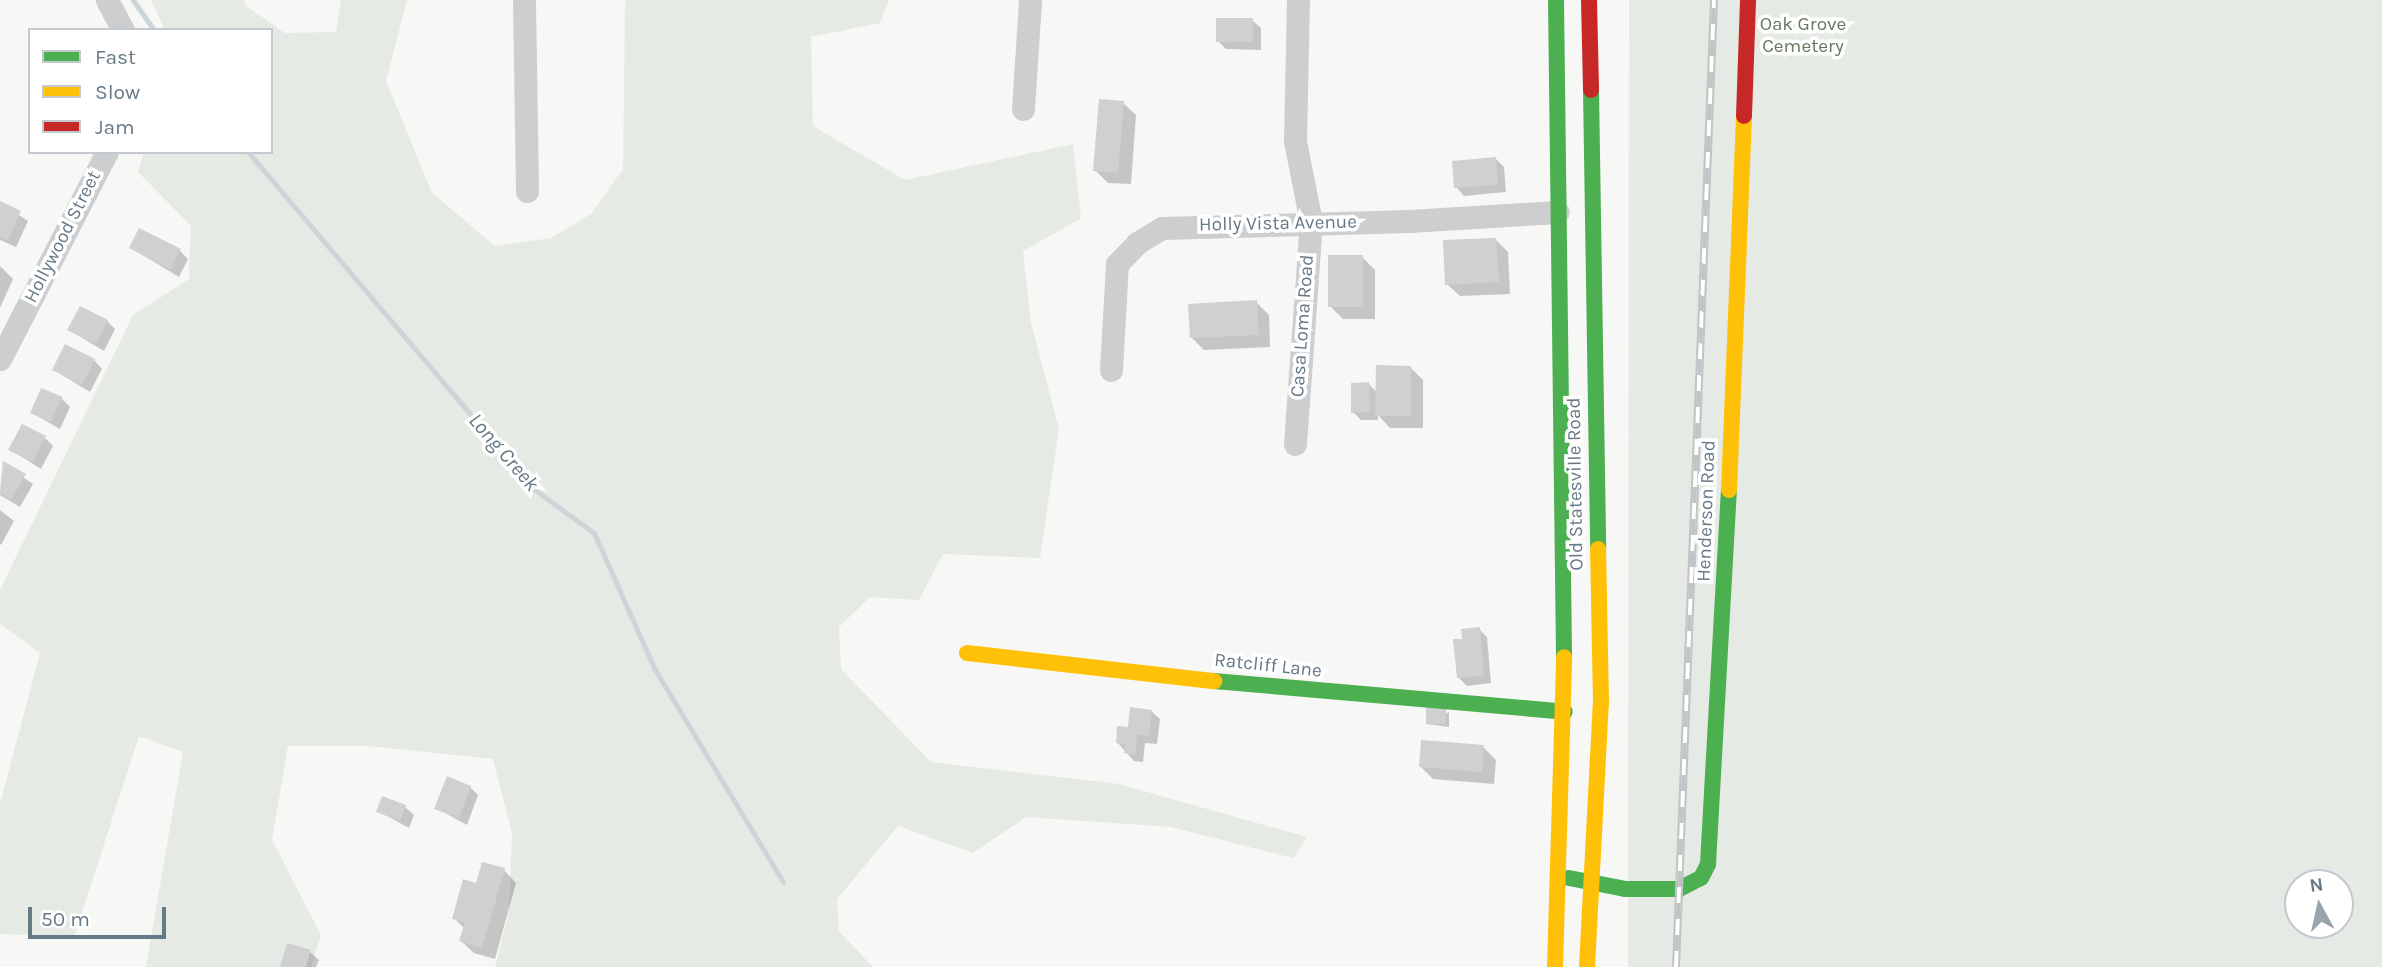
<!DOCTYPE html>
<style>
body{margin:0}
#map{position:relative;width:2382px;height:967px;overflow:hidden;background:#f7f7f6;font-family:Karla,sans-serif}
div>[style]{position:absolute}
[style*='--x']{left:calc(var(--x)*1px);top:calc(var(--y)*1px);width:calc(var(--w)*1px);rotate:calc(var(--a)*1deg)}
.green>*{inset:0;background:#e6eae4}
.shadow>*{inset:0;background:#0003}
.stream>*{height:5px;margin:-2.5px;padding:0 2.5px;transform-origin:2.5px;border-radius:2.5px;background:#ccd5d7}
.building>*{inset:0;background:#cfd0d1}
.street>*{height:23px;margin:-11.5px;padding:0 11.5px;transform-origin:11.5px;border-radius:11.5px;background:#cccecf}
.fast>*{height:16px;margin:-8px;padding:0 8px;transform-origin:8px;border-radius:8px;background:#4caf50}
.slow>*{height:16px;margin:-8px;padding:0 8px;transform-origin:8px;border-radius:8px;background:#ffc107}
.jam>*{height:16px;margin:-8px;padding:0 8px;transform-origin:8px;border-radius:8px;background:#c62828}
.rail>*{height:8px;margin-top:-4px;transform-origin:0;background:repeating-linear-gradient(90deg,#fff 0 16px,#c2c4c6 0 32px);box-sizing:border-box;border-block:2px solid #c2c4c6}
span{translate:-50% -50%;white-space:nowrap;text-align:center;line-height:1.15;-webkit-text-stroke:7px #fff;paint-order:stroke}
.park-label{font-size:19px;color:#667861}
.street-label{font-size:19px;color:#667986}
.water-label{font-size:21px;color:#627a82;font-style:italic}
.legend{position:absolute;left:28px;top:28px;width:245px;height:126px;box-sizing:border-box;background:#fff;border:2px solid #c2c9cf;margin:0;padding:9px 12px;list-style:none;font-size:21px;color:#667986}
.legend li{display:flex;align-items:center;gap:14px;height:35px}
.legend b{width:35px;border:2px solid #c2c9cf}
.north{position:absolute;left:2284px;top:869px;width:70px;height:70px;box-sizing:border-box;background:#fff;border:2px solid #c2c9cf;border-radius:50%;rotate:352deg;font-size:19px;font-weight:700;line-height:28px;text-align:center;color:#667986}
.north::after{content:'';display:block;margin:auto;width:24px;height:32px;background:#99a5ad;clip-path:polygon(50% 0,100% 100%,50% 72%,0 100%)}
.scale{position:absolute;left:28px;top:907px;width:138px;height:32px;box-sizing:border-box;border:4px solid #667986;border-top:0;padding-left:9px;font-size:21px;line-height:24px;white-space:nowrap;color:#667986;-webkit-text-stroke:5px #fff;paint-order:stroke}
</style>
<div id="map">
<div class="green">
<div style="clip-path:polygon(151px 0,244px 0,246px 6px,285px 33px,336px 32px,341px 0,407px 0,386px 81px,432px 193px,495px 246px,551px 238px,591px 214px,623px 169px,625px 0,889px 0,880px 23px,811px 37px,813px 126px,905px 180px,1073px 144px,1081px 218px,1023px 251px,1031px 323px,1059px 429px,1040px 558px,943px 554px,919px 600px,870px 597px,839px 627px,841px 669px,931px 762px,1119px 784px,1307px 837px,1293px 858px,1171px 827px,1026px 817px,973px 853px,898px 826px,837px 899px,839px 931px,873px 967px,495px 967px,509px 912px,512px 833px,493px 759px,368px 746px,288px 746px,272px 840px,321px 935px,311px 967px,146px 967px,183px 752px,139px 736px,74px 937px,0 934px,0 804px,40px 653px,0 624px,0 590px,133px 315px,189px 279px,191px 226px,138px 172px,144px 152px,271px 152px,271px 30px,165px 30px)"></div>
<div style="clip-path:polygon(evenodd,1629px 0,2382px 0,2382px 967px,1628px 967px,1629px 0,2298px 883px,2340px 883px,2340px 925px,2298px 925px,2298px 883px)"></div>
</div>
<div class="shadow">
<div style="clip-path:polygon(1252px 20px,1261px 28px,1261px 50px,1226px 49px,1218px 41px)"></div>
<div style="clip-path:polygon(1123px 103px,1136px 115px,1131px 184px,1108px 183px,1095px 170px)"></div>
<div style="clip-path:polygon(1496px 159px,1504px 167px,1506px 192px,1464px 196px,1456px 187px)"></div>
<div style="clip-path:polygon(0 203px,28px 221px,16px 247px,0 240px)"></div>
<div style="clip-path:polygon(1495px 239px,1508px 252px,1510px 294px,1460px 296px,1447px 284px)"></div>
<div style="clip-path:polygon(131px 248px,180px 251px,188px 259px,179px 277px)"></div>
<div style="clip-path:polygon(1362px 257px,1375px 270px,1375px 319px,1343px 319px,1330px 306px)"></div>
<div style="clip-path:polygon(0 266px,13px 279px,0 308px)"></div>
<div style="clip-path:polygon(1256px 302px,1269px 315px,1270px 347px,1204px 350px,1192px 338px)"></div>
<div style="clip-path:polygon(107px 321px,115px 329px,104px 351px,69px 330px)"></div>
<div style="clip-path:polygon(94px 360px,102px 369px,90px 392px,54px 370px)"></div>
<div style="clip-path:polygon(1411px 368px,1423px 380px,1423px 428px,1390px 428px,1378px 415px,1378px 420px,1361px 420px,1353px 412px,1369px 384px,1377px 393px)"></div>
<div style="clip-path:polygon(62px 399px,70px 407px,60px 429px,32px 413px)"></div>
<div style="clip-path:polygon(45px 438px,53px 446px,41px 469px,11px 450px)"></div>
<div style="clip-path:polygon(4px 464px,33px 484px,20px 507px,0 495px)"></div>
<div style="clip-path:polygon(0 510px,14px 521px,1px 545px,0 544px)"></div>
<div style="clip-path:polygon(1479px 629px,1487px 637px,1491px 683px,1467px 686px,1458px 677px,1464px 640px)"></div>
<div style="clip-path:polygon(1151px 711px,1160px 719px,1157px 744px,1145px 743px,1143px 762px,1134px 761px,1117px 742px)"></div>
<div style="clip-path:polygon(1449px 712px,1449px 727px,1427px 724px)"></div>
<div style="clip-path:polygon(1483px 747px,1496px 760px,1494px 784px,1433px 779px,1420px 766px)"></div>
<div style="clip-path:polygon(470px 787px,478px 795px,467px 825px,436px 808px)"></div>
<div style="clip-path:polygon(405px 807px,414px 815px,409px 828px,378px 811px)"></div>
<div style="clip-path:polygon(504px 870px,516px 883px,495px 959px,474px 953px,461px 941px,465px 929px,454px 918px,477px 885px)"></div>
<div style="clip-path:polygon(310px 952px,319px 960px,316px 967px,282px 967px)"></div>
</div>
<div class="stream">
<div style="--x:133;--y:0;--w:37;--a:55"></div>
<div style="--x:248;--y:152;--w:443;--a:49.7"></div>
<div style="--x:535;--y:490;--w:73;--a:36.1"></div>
<div style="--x:594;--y:533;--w:148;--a:66"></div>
<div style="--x:654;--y:668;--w:250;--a:58.9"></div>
</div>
<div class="building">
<div style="clip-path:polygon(1216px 18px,1253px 18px,1253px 42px,1216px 42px)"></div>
<div style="clip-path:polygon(1099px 99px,1124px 101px,1118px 173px,1093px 171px)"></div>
<div style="clip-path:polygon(1496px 157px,1498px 185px,1454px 188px,1452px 161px)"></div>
<div style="clip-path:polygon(0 201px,21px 211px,8px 240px,0 237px)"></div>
<div style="clip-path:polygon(139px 228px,181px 249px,171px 270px,129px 248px)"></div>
<div style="clip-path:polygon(1496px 238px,1499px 282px,1445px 285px,1443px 240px)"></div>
<div style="clip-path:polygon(1328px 255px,1363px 255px,1363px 307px,1328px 307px)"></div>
<div style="clip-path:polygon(1257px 300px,1259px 335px,1190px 338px,1188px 304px)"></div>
<div style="clip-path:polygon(80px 306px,108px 320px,96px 344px,67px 330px)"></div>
<div style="clip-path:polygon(65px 344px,95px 359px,82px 385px,52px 370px)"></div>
<div style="clip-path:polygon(1376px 365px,1411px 366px,1411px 416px,1375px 416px)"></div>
<div style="clip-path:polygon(1369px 382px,1370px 412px,1351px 413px,1351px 383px)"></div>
<div style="clip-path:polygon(41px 388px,63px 397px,51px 422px,30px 413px)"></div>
<div style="clip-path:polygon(22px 424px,46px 436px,32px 462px,8px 450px)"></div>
<div style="clip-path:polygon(3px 461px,26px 474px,11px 500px,0 493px)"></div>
<div style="clip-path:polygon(1480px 627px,1484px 676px,1457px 678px,1453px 639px,1462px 639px,1461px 629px)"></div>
<div style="clip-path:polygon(1130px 707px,1152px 710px,1149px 736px,1137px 735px,1135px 755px,1124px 753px,1125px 744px,1116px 743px,1117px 726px,1128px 727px)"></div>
<div style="clip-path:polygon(1426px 707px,1446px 707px,1446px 724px,1426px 724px)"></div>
<div style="clip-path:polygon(1421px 740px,1484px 745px,1482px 772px,1419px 767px)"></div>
<div style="clip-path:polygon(447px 776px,471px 786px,459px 818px,434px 809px)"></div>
<div style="clip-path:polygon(382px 796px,406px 805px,400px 821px,376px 812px)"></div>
<div style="clip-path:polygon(482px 862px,505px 868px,482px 948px,459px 941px,465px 922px,452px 919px,463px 879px,476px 883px)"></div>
<div style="clip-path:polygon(287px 943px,311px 950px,306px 967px,280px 967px)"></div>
</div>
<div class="street">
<div style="--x:107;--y:0;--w:34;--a:62"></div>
<div style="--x:524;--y:0;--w:191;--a:89.1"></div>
<div style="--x:1023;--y:109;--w:109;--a:-86.3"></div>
<div style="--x:0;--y:359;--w:233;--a:-62.7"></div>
<div style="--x:1111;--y:370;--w:106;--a:-86.8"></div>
<div style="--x:1117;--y:264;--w:29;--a:-46"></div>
<div style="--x:1137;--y:243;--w:29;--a:-31"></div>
<div style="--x:1162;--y:228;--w:247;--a:-1.6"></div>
<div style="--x:1409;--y:221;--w:149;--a:-3.5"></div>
<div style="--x:1295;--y:444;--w:223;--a:-85.9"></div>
<div style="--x:1311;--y:222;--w:83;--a:-101.2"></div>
<div style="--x:1295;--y:141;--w:141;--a:-88.8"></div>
</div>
<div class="fast">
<div style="--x:1556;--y:0;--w:657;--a:89.3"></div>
<div style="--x:1591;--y:90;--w:459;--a:89.1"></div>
<div style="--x:1214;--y:681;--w:352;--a:5"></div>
<div style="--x:1569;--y:878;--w:57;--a:11.1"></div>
<div style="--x:1625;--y:889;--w:54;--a:0"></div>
<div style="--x:1679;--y:889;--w:25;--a:-27"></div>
<div style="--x:1701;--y:878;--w:16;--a:-63"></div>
<div style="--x:1708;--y:864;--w:375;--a:-86.8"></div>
</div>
<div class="slow">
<div style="--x:1729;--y:490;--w:374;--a:-87.7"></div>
<div style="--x:967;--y:653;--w:249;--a:6.5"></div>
<div style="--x:1555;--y:967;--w:310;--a:-88.3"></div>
<div style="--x:1587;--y:967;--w:264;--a:-87"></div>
<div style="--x:1601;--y:703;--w:154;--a:-91.1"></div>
</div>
<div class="jam">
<div style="--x:1589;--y:0;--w:90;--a:88.7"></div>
<div style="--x:1744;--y:116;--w:116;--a:-88"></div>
</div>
<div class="rail">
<div style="--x:1676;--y:967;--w:968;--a:-87.75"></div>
</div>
<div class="park-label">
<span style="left:1803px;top:36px">Oak Grove<br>Cemetery</span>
</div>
<div class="street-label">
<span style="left:1278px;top:224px;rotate:-1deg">Holly Vista Avenue</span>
<span style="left:63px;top:237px;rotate:-63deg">Hollywood Street</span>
<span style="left:1303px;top:326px;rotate:-86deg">Casa Loma Road</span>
<span style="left:1576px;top:484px;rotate:-91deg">Old Statesville Road</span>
<span style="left:1707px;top:511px;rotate:-88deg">Henderson Road</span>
<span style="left:1268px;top:666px;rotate:6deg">Ratcliff Lane</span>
</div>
<div class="water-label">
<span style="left:504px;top:452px;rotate:49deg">Long Creek</span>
</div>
<ul class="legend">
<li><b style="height:9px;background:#4caf50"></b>Fast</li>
<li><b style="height:9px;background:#ffc107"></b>Slow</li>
<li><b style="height:9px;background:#c62828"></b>Jam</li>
</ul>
<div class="north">N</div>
<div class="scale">50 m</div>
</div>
